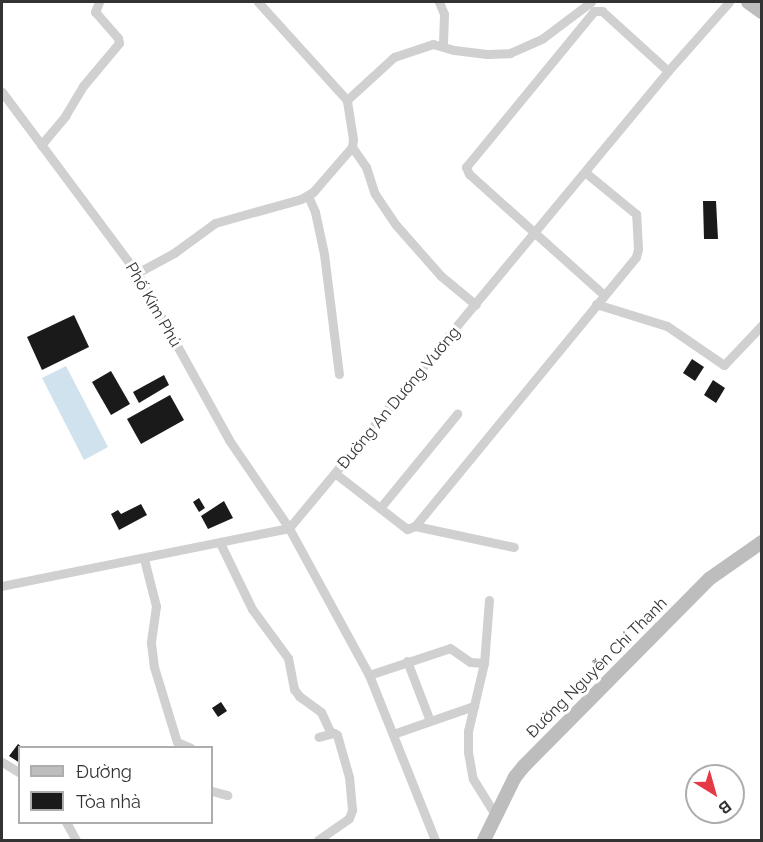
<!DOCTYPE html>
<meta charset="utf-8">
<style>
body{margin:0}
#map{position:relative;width:763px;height:842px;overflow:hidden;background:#fff;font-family:Raleway,sans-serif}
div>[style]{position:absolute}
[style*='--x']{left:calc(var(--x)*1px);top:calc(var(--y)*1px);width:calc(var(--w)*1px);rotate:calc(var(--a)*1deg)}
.water>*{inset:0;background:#cfe2ee}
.building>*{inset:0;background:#1a1a1a}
.street>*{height:9px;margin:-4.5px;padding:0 4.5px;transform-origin:4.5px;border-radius:4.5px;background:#d0d0d0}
.secondary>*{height:14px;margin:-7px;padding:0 7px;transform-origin:7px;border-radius:7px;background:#bdbdbd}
span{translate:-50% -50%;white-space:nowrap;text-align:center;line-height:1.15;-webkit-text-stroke:6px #fff;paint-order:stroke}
.street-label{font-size:16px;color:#333}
.frame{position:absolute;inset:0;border:3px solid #333;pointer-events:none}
.legend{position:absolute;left:18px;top:746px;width:195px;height:78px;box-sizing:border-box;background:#fff;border:2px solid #adadad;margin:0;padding:8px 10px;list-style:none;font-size:18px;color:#333}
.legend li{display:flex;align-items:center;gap:12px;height:30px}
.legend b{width:30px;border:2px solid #adadad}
.north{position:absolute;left:685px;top:764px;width:60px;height:60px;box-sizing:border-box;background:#fff;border:2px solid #adadad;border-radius:50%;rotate:143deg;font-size:16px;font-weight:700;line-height:24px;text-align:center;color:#333}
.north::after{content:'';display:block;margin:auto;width:21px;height:27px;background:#e63946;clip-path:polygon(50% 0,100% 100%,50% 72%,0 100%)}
</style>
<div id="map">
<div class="water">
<div style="clip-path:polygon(66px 366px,108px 447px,84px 460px,42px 378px)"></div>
</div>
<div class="building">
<div style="clip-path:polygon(703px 201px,716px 201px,718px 239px,704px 239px)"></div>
<div style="clip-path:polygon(74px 315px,89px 347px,42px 370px,27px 337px)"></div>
<div style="clip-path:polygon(692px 359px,704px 367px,695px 381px,683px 373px)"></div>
<div style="clip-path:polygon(111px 371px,130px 404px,111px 415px,92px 382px)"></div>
<div style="clip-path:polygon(164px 375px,169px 385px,139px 403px,133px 392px)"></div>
<div style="clip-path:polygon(713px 380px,725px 388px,716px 403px,704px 395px)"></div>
<div style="clip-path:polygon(170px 395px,184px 420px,141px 444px,127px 419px)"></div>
<div style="clip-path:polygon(199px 498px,205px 508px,199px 512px,193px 502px)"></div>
<div style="clip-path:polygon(224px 501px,233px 518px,208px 529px,201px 516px)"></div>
<div style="clip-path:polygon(141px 504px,147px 515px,119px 530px,111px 514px,118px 510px,121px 514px)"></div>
<div style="clip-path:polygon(221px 702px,227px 711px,218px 717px,212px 708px)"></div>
<div style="clip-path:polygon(18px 744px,23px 748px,20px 748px,20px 763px,9px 756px)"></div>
</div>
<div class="street">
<div style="--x:258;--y:2;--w:132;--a:47.8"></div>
<div style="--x:439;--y:2;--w:13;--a:67"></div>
<div style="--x:444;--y:14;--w:31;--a:92"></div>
<div style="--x:2;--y:92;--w:226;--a:53.3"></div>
<div style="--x:137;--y:273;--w:191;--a:61.1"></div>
<div style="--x:229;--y:440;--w:107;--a:55.7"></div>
<div style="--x:289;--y:528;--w:293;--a:168.6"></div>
<div style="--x:41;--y:145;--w:38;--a:-50"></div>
<div style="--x:65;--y:116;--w:35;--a:-59"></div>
<div style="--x:83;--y:86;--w:56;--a:-50.1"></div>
<div style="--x:119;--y:43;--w:5;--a:-101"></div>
<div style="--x:118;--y:38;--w:35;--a:-131"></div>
<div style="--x:95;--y:12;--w:11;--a:-68"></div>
<div style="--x:352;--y:147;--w:24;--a:55"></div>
<div style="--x:366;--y:167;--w:28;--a:72"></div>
<div style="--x:375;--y:194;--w:37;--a:56"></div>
<div style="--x:396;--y:225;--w:68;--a:48.6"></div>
<div style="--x:441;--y:276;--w:45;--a:39.6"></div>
<div style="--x:308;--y:196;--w:17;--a:66"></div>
<div style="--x:315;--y:212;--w:43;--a:77.9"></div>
<div style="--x:324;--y:254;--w:121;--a:82.9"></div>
<div style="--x:137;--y:273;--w:42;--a:-28.4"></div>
<div style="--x:174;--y:253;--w:51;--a:-36.2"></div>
<div style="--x:215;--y:223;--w:89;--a:-15.6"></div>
<div style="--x:301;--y:199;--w:14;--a:-30"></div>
<div style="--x:313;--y:192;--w:60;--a:-49.1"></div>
<div style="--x:352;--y:147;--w:8;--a:-83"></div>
<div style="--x:353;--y:139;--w:39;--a:-99"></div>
<div style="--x:347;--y:100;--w:64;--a:-42.5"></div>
<div style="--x:394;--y:57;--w:41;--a:-18.4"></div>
<div style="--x:433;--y:44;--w:22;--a:16"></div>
<div style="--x:454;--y:50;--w:33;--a:7"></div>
<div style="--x:487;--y:54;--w:23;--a:-2"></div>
<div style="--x:510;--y:53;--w:36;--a:-24"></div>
<div style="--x:543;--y:38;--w:60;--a:-36.9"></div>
<div style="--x:604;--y:295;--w:181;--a:-138.1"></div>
<div style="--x:469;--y:174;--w:8;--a:-113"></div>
<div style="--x:466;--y:167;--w:202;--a:-50.6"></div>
<div style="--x:594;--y:11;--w:8;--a:0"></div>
<div style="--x:602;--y:11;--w:89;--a:42.3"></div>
<div style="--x:596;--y:304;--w:74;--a:17.2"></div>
<div style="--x:667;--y:326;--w:69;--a:34.4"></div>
<div style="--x:724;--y:365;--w:55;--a:-46.5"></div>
<div style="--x:336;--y:474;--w:90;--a:37.8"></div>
<div style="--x:407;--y:529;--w:9;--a:-21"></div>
<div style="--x:415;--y:526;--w:348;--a:-50.6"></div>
<div style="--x:636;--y:257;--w:8;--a:-76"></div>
<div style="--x:638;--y:249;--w:35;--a:-93"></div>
<div style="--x:636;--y:214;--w:65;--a:-140.6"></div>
<div style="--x:380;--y:508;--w:122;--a:-50.7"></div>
<div style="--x:415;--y:526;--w:101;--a:12"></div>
<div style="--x:220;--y:543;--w:73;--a:64.1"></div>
<div style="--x:252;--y:609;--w:61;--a:53.7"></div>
<div style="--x:288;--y:658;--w:32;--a:79"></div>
<div style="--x:294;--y:689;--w:9;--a:54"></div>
<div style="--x:299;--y:696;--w:27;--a:36"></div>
<div style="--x:321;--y:712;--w:23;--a:65"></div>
<div style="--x:144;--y:559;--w:49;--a:75.7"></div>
<div style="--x:156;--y:606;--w:37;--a:98"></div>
<div style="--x:151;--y:643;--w:24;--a:83"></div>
<div style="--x:154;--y:667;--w:78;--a:73"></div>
<div style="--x:177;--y:742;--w:15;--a:23"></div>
<div style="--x:489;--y:600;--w:63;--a:94.5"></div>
<div style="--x:484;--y:663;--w:70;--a:103.2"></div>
<div style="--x:468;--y:731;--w:21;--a:90"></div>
<div style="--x:468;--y:752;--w:27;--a:80"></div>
<div style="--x:473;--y:779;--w:44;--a:58.1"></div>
<div style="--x:407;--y:661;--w:64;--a:69"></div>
<div style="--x:369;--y:675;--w:85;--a:-18.4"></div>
<div style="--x:450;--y:648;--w:24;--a:35"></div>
<div style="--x:470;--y:662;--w:14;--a:4"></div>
<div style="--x:393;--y:734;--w:86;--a:-19.1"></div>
<div style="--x:2;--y:762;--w:21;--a:31"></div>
<div style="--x:212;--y:791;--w:16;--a:15"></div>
<div style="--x:66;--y:822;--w:21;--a:61"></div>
<div style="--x:318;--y:840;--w:38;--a:-35"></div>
<div style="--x:349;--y:818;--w:9;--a:-69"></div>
<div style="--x:352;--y:810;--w:33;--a:-95"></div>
<div style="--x:349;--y:777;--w:44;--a:-105.9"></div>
<div style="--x:337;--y:735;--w:4;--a:-146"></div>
<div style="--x:334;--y:733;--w:16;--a:166"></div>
<div style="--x:435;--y:840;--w:178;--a:-111.8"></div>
<div style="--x:369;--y:675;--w:167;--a:-118.6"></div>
<div style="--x:289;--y:528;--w:594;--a:-50.33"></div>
<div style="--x:668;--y:71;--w:92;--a:-48.5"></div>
</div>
<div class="secondary">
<div style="--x:748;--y:2;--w:17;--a:36"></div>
<div style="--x:484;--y:840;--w:70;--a:-63.8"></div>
<div style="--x:515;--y:777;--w:14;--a:-51"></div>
<div style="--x:524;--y:766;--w:263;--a:-45.3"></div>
<div style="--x:709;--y:579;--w:65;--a:-34.9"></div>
</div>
<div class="street-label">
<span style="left:153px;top:305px;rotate:60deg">Phố Kim Phú</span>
<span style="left:399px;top:398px;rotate:-50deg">Đường An Dương Vương</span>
<span style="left:597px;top:668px;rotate:-45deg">Đường Nguyễn Chí Thanh</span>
</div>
<div class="frame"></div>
<ul class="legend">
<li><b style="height:8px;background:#bdbdbd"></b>Đường</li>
<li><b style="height:16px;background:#1a1a1a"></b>Tòa nhà</li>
</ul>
<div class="north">B</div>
</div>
